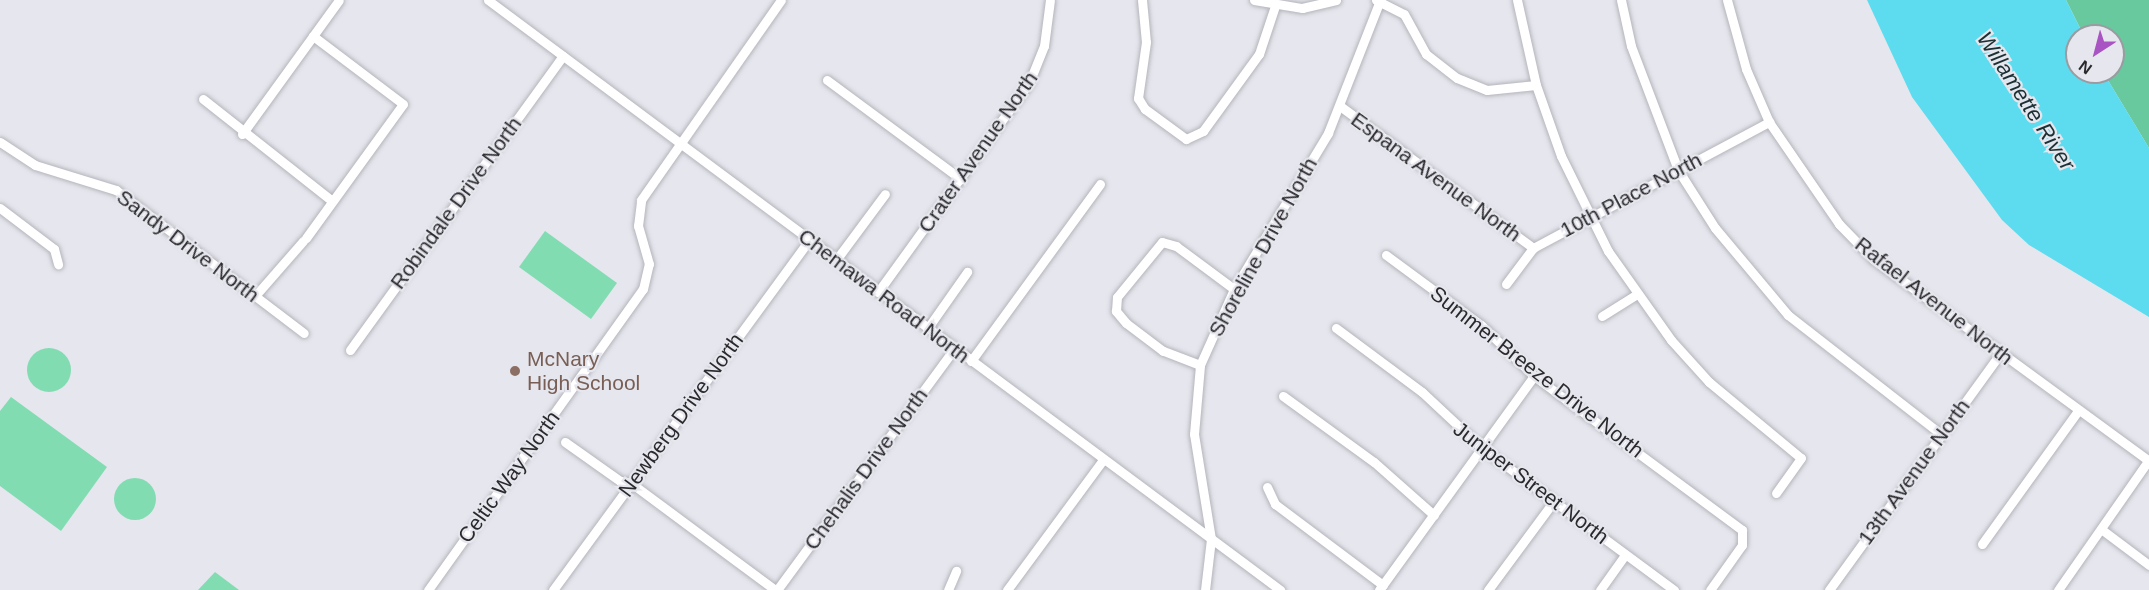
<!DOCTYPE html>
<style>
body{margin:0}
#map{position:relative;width:2149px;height:590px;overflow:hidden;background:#e6e6ee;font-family:Arial,sans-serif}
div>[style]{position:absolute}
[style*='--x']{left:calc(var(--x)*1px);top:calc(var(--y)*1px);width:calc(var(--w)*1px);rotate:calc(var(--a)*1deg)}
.green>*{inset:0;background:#82dcb1}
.round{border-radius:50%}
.forest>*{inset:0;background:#67c99d}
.water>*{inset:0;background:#5cdcee}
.roads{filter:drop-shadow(0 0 2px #b4b4bb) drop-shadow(0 0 2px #b4b4bb)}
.minor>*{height:9px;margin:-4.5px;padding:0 4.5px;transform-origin:4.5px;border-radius:4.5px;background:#fff}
.dots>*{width:16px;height:16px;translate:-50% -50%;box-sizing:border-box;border:3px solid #e6e6ee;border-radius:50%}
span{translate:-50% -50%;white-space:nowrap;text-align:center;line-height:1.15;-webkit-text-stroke:4.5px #e6e6ee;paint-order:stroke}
.street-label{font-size:21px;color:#2a2a2d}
.education-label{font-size:21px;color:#785e54}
.left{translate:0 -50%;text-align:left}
.water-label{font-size:22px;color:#1a3033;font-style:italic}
.north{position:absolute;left:2065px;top:24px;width:60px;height:60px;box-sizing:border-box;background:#e6e6ee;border:2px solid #9b9ba1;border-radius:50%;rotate:216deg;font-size:16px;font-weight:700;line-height:24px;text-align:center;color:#2a2a2d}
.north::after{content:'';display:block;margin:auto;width:21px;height:27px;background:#a854c3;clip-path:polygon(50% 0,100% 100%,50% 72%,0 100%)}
</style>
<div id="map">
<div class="green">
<div style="clip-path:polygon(545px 231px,617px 283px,591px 319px,519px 267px)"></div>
<div class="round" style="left:27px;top:348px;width:44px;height:44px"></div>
<div style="clip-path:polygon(11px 397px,107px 467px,61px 531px,0 486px,0 411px)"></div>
<div class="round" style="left:114px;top:478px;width:42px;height:42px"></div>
<div style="clip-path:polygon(215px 572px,239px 590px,198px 590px)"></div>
</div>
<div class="forest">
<div style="clip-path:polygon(2066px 0,2149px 0,2149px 148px,2103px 72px,2113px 72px,2113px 36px,2084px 36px)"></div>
</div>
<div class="water">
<div style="clip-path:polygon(1867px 0,2066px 0,2084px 36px,2077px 36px,2077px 72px,2103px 72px,2149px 148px,2149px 317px,2029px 245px,2002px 220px,1912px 97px)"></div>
</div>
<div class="roads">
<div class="minor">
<div style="--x:488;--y:0;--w:988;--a:36.68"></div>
<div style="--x:1142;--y:0;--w:42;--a:84.6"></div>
<div style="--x:1146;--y:42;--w:57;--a:98.1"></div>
<div style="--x:1138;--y:98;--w:13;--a:58"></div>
<div style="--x:1145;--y:109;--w:51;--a:36.2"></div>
<div style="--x:1186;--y:139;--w:19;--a:-25"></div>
<div style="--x:1203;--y:131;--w:95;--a:-54"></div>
<div style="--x:1259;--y:54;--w:51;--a:-71.6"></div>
<div style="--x:1254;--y:0;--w:49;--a:9.5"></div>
<div style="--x:1302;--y:8;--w:35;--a:-13"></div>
<div style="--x:1376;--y:0;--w:31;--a:27"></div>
<div style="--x:1404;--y:14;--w:46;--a:61.2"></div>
<div style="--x:1426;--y:54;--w:39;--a:38"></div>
<div style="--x:1457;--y:78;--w:32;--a:22"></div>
<div style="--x:1487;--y:90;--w:49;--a:-5.8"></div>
<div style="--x:1517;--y:0;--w:87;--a:77.4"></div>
<div style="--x:1536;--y:85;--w:75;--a:70.6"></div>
<div style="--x:1561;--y:156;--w:106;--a:63.7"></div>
<div style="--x:1608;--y:251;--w:109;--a:54.7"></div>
<div style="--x:1671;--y:340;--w:57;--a:47.9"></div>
<div style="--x:1709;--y:382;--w:119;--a:39.6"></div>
<div style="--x:1801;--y:458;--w:43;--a:125.5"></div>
<div style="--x:1621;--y:0;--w:47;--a:77.7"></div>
<div style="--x:1631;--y:46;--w:133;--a:69.2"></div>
<div style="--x:1678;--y:170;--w:69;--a:57.5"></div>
<div style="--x:1715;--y:228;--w:114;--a:50"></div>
<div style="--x:1788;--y:315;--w:194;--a:37.9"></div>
<div style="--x:1727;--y:0;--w:72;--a:74.6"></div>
<div style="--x:1746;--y:69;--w:58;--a:66.5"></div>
<div style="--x:1769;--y:122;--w:124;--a:55.5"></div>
<div style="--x:1839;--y:224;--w:49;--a:45.8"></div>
<div style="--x:1873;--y:259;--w:342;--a:36.2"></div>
<div style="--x:827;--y:80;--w:167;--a:36.5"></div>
<div style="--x:203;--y:99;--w:164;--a:38.3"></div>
<div style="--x:1340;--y:106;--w:240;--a:36.3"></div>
<div style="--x:242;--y:134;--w:165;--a:-54.1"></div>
<div style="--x:0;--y:142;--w:42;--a:33.3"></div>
<div style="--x:35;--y:165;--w:85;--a:17.2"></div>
<div style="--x:116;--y:190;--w:236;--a:37.3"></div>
<div style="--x:0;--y:208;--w:68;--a:37.2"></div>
<div style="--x:54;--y:249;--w:16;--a:75"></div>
<div style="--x:306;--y:238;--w:165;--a:-54.1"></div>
<div style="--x:403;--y:104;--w:113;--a:-142.9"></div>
<div style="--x:1386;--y:255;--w:118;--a:36.4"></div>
<div style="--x:1481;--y:325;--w:74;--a:43.9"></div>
<div style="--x:1534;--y:376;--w:259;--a:36.5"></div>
<div style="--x:1742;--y:530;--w:15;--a:90"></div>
<div style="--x:1742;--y:545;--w:55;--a:125.4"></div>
<div style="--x:836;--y:260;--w:82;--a:-53.4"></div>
<div style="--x:1506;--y:284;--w:45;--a:-53.1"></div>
<div style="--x:1533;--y:248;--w:268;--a:-28.1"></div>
<div style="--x:878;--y:292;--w:258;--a:-54.2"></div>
<div style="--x:1029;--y:83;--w:40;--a:-68"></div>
<div style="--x:1044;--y:46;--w:46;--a:-82.6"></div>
<div style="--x:255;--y:296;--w:73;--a:-48.9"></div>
<div style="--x:1602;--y:316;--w:40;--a:-32"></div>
<div style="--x:1336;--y:328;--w:107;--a:36.7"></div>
<div style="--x:1422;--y:392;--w:82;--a:43"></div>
<div style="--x:1482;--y:448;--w:239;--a:36.5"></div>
<div style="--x:927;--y:329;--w:70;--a:-54.9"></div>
<div style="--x:350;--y:350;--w:363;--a:-54.1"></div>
<div style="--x:971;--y:361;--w:219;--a:-53.9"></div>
<div style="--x:1200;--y:365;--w:40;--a:-159"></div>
<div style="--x:1163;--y:351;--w:46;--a:-142.9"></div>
<div style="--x:1126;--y:323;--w:16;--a:-130"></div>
<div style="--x:1116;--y:311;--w:14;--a:-86"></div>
<div style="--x:1117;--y:297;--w:71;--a:-50.7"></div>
<div style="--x:1162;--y:242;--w:15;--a:16"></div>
<div style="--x:1176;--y:246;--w:72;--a:36.6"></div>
<div style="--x:1283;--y:396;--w:112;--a:36"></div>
<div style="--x:1374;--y:462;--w:80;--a:41.5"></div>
<div style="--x:565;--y:442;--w:67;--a:35.3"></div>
<div style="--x:620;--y:481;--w:11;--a:10"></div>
<div style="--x:631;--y:483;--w:179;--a:36.6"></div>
<div style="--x:1267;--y:487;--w:19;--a:65"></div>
<div style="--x:1275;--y:504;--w:135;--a:36.9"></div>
<div style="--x:2101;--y:529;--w:60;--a:36.9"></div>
<div style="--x:1982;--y:544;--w:164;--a:-54.2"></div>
<div style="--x:428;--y:590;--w:370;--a:-54.5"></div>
<div style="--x:643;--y:289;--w:26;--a:-77"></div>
<div style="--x:649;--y:264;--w:40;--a:-106"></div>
<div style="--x:638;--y:226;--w:26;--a:-83"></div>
<div style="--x:641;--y:200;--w:244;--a:-55"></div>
<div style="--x:553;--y:590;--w:434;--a:-53.8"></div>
<div style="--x:777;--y:590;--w:299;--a:-53.7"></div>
<div style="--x:948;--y:590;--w:21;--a:-67"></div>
<div style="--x:1007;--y:590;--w:162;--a:-53.6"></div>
<div style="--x:1205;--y:590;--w:51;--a:-83.3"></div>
<div style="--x:1211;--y:539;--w:106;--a:-99.2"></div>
<div style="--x:1194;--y:434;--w:69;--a:-85"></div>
<div style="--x:1200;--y:365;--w:83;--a:-65.9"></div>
<div style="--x:1234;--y:289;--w:182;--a:-58.9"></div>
<div style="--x:1328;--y:133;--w:143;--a:-68.6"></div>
<div style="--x:1379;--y:590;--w:264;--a:-54.1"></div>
<div style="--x:1488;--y:590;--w:109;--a:-53.5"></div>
<div style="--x:1600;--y:590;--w:43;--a:-54.5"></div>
<div style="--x:1829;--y:590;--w:291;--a:-54.1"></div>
<div style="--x:2058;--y:590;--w:157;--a:-55.1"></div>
</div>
</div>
<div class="dots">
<div style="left:515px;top:371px;background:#8d6e63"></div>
</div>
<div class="street-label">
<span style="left:978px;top:152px;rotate:-55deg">Crater Avenue North</span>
<span style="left:1436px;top:177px;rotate:36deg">Espana Avenue North</span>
<span style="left:1631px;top:195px;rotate:-28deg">10th Place North</span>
<span style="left:456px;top:203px;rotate:-54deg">Robindale Drive North</span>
<span style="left:188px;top:246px;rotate:37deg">Sandy Drive North</span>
<span style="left:1263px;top:247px;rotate:-61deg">Shoreline Drive North</span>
<span style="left:884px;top:296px;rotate:37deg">Chemawa Road North</span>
<span style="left:1934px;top:301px;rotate:38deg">Rafael Avenue North</span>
<span style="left:1537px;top:372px;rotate:38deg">Summer Breeze Drive North</span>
<span style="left:681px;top:415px;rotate:-54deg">Newberg Drive North</span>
<span style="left:866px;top:469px;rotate:-54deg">Chehalis Drive North</span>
<span style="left:1914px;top:472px;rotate:-54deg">13th Avenue North</span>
<span style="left:509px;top:477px;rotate:-54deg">Celtic Way North</span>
<span style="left:1531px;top:483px;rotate:37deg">Juniper Street North</span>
</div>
<div class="education-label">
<span class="left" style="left:527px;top:371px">McNary<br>High School</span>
</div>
<div class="water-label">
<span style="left:2026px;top:101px;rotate:57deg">Willamette River</span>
</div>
<div class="north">N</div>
</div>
